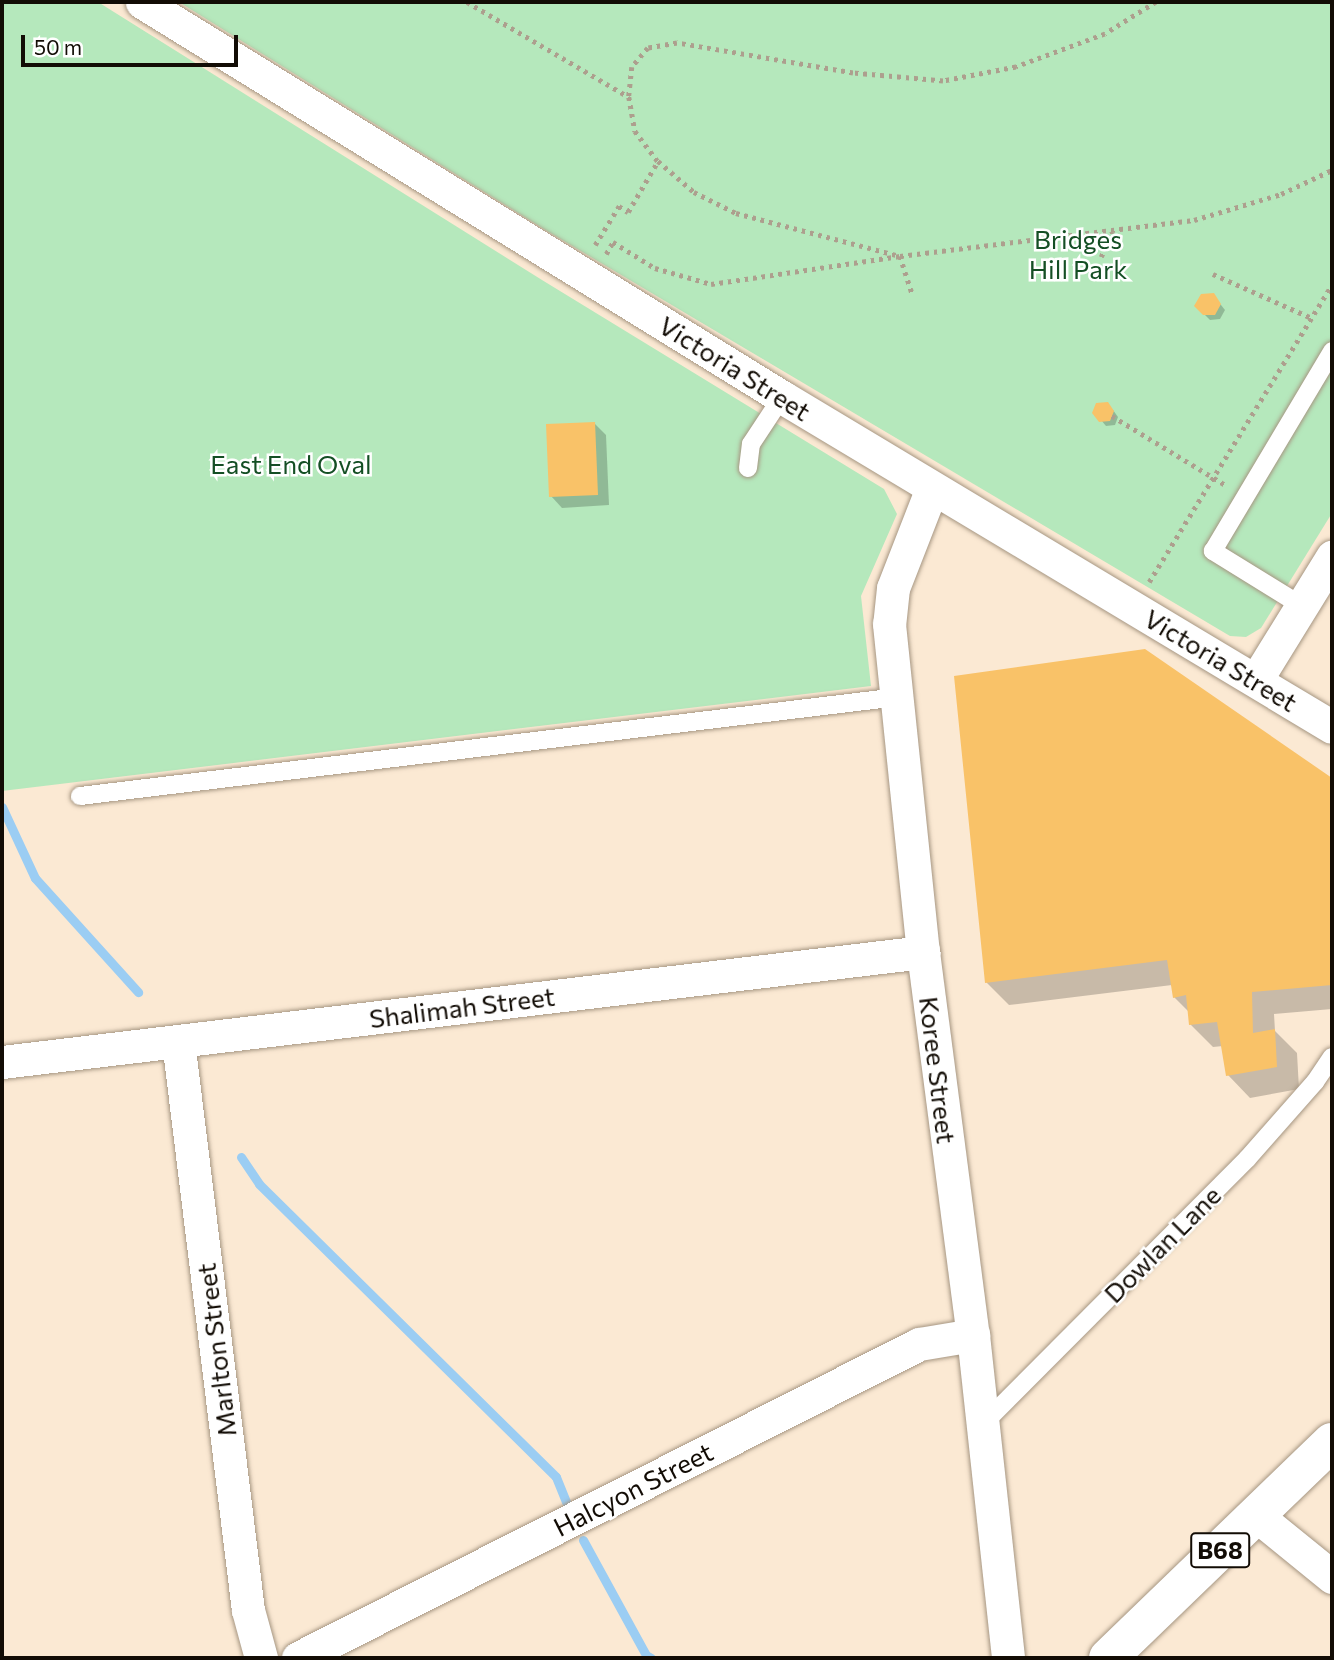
<!DOCTYPE html>
<style>
body{margin:0}
#map{position:relative;width:1334px;height:1660px;overflow:hidden;background:#fbe9d3;font-family:Commissioner,sans-serif}
div>[style]{position:absolute}
[style*='--x']{left:calc(var(--x)*1px);top:calc(var(--y)*1px);width:calc(var(--w)*1px);rotate:calc(var(--a)*1deg)}
.green>*{inset:0;background:#b5e8bc}
.shadow>*{inset:0;background:#0003}
.stream>*{height:9px;margin:-4.5px;padding:0 4.5px;transform-origin:4.5px;border-radius:4.5px;background:#9bcdf3}
.building>*{inset:0;background:#f9c268}
.path>*{height:4.5px;margin-top:-2.25px;transform-origin:0;background:repeating-linear-gradient(90deg,#ad9f8e 0 3.5px,transparent 0 8.5px)}
.roads{filter:drop-shadow(0 0 2px #a69682) drop-shadow(0 0 2px #a69682)}
.lane>*{height:18px;margin:-9px;padding:0 9px;transform-origin:9px;border-radius:9px;background:#fff}
.street>*{height:33px;margin:-16.5px;padding:0 16.5px;transform-origin:16.5px;border-radius:16.5px;background:#fff}
.primary>*{height:38px;margin:-19px;padding:0 19px;transform-origin:19px;border-radius:19px;background:#fff}
span{translate:-50% -50%;white-space:nowrap;text-align:center;line-height:1.15;-webkit-text-stroke:5px #fff;paint-order:stroke}
.shield-label span{padding:2px 5px;background:#fff;border:2px solid;border-radius:5px;-webkit-text-stroke-width:0}
.shield-label{font-size:24px;color:#120c05;font-weight:700}
.park-label{font-size:26px;color:#144f24}
.street-label{font-size:26px;color:#120c05}
.frame{position:absolute;inset:0;border:4px solid #120c05;pointer-events:none}
.scale{position:absolute;left:21px;top:35px;width:217px;height:32px;box-sizing:border-box;border:4px solid #120c05;border-top:0;padding-left:9px;font-size:21px;line-height:24px;white-space:nowrap;color:#120c05;-webkit-text-stroke:5px #fff;paint-order:stroke}
</style>
<div id="map">
<div class="green">
<div style="clip-path:polygon(2px 2px,98px 2px,542px 280px,884px 489px,897px 514px,861px 596px,871px 686px,2px 791px)"></div>
<div style="clip-path:polygon(179px 2px,1332px 2px,1332px 513px,1261px 628px,1246px 637px,1230px 636px,547px 231px)"></div>
</div>
<div class="shadow">
<div style="clip-path:polygon(1213px 295px,1225px 310px,1220px 319px,1210px 320px,1204px 314px)"></div>
<div style="clip-path:polygon(1113px 410px,1118px 417px,1115px 425px,1106px 426px,1101px 420px)"></div>
<div style="clip-path:polygon(595px 424px,606px 435px,609px 505px,562px 508px,551px 496px)"></div>
<div style="clip-path:polygon(1144px 651px,1332px 780px,1332px 1009px,1274px 1014px,1275px 1031px,1297px 1053px,1299px 1089px,1250px 1098px,1228px 1075px,1223px 1046px,1213px 1047px,1190px 1024px,1189px 1012px,1174px 997px,1172px 985px,1009px 1005px,986px 982px)"></div>
</div>
<div class="stream">
<div style="--x:2;--y:807;--w:78;--a:65.1"></div>
<div style="--x:35;--y:878;--w:154;--a:47.9"></div>
<div style="--x:241;--y:1157;--w:32;--a:56"></div>
<div style="--x:259;--y:1184;--w:417;--a:44.6"></div>
<div style="--x:556;--y:1477;--w:27;--a:68"></div>
<div style="--x:583;--y:1540;--w:131;--a:61.3"></div>
<div style="--x:646;--y:1655;--w:6;--a:31"></div>
</div>
<div class="building">
<div style="clip-path:polygon(1214px 293px,1221px 304px,1215px 315px,1203px 315px,1194px 306px,1201px 294px)"></div>
<div style="clip-path:polygon(1108px 402px,1114px 411px,1110px 421px,1099px 422px,1092px 413px,1096px 403px)"></div>
<div style="clip-path:polygon(595px 422px,598px 495px,549px 497px,546px 424px)"></div>
<div style="clip-path:polygon(1145px 649px,1332px 778px,1332px 985px,1252px 992px,1253px 1033px,1275px 1029px,1277px 1067px,1226px 1076px,1217px 1022px,1189px 1025px,1186px 995px,1173px 998px,1167px 960px,985px 983px,954px 676px)"></div>
</div>
<div class="path">
<div style="--x:467;--y:2;--w:188;--a:30.4"></div>
<div style="--x:1156;--y:2;--w:60;--a:147.9"></div>
<div style="--x:1105;--y:34;--w:95;--a:159.7"></div>
<div style="--x:1016;--y:67;--w:74;--a:169.1"></div>
<div style="--x:943;--y:81;--w:90;--a:-174.9"></div>
<div style="--x:853;--y:73;--w:179;--a:-170.3"></div>
<div style="--x:677;--y:43;--w:29;--a:170"></div>
<div style="--x:648;--y:48;--w:25;--a:130"></div>
<div style="--x:632;--y:67;--w:30;--a:96"></div>
<div style="--x:629;--y:97;--w:35;--a:80"></div>
<div style="--x:635;--y:131;--w:38;--a:53"></div>
<div style="--x:658;--y:161;--w:48;--a:40.7"></div>
<div style="--x:694;--y:192;--w:47;--a:26.6"></div>
<div style="--x:736;--y:213;--w:170;--a:14.7"></div>
<div style="--x:900;--y:256;--w:296;--a:-7"></div>
<div style="--x:1194;--y:220;--w:91;--a:-16.6"></div>
<div style="--x:1281;--y:194;--w:56;--a:-25.2"></div>
<div style="--x:595;--y:245;--w:46;--a:-58.4"></div>
<div style="--x:619;--y:206;--w:11;--a:34"></div>
<div style="--x:628;--y:212;--w:59;--a:-59.5"></div>
<div style="--x:606;--y:254;--w:14;--a:-60"></div>
<div style="--x:613;--y:242;--w:49;--a:31.8"></div>
<div style="--x:655;--y:268;--w:58;--a:15.9"></div>
<div style="--x:711;--y:284;--w:191;--a:-8.4"></div>
<div style="--x:900;--y:256;--w:40;--a:72"></div>
<div style="--x:1101;--y:257;--w:27;--a:-66"></div>
<div style="--x:1213;--y:274;--w:108;--a:24"></div>
<div style="--x:1112;--y:416;--w:135;--a:31.3"></div>
<div style="--x:1149;--y:582;--w:349;--a:-58.4"></div>
</div>
<div class="roads">
<div class="lane">
<div style="--x:748;--y:468;--w:24;--a:-83"></div>
<div style="--x:751;--y:444;--w:56;--a:-56.6"></div>
<div style="--x:1302;--y:606;--w:105;--a:-148.3"></div>
<div style="--x:1213;--y:551;--w:233;--a:-59.2"></div>
<div style="--x:80;--y:796;--w:824;--a:-6.9"></div>
<div style="--x:983;--y:1424;--w:374;--a:-45.1"></div>
<div style="--x:1247;--y:1159;--w:103;--a:-48.6"></div>
<div style="--x:1315;--y:1082;--w:30;--a:-56"></div>
</div>
<div class="street">
<div style="--x:142;--y:2;--w:752;--a:31.68"></div>
<div style="--x:782;--y:397;--w:641;--a:30.96"></div>
<div style="--x:932;--y:488;--w:107;--a:111.3"></div>
<div style="--x:893;--y:588;--w:36;--a:96"></div>
<div style="--x:889;--y:624;--w:330;--a:84.1"></div>
<div style="--x:923;--y:952;--w:386;--a:82.6"></div>
<div style="--x:973;--y:1335;--w:325;--a:83.8"></div>
<div style="--x:1256;--y:680;--w:145;--a:-58.3"></div>
<div style="--x:178;--y:1041;--w:573;--a:82.99"></div>
<div style="--x:248;--y:1610;--w:50;--a:74.8"></div>
<div style="--x:2;--y:1062;--w:928;--a:-6.81"></div>
<div style="--x:1257;--y:1516;--w:97;--a:39.1"></div>
<div style="--x:298;--y:1658;--w:696;--a:-26.82"></div>
<div style="--x:919;--y:1344;--w:55;--a:-9.5"></div>
</div>
<div class="primary">
<div style="--x:1108;--y:1658;--w:311;--a:-44"></div>
</div>
</div>
<div class="shield-label">
<span style="left:1220px;top:1550px">B68</span>
</div>
<div class="park-label">
<span style="left:1078px;top:254px">Bridges<br>Hill Park</span>
<span style="left:291px;top:464px">East End Oval</span>
</div>
<div class="street-label">
<span style="left:735px;top:368px;rotate:32deg">Victoria Street</span>
<span style="left:1221px;top:660px;rotate:31deg">Victoria Street</span>
<span style="left:462px;top:1007px;rotate:-7deg">Shalimah Street</span>
<span style="left:938px;top:1070px;rotate:83deg">Koree Street</span>
<span style="left:1162px;top:1244px;rotate:-45deg">Dowlan Lane</span>
<span style="left:216px;top:1350px;rotate:-97deg">Marlton Street</span>
<span style="left:633px;top:1489px;rotate:-27deg">Halcyon Street</span>
</div>
<div class="frame"></div>
<div class="scale">50 m</div>
</div>
